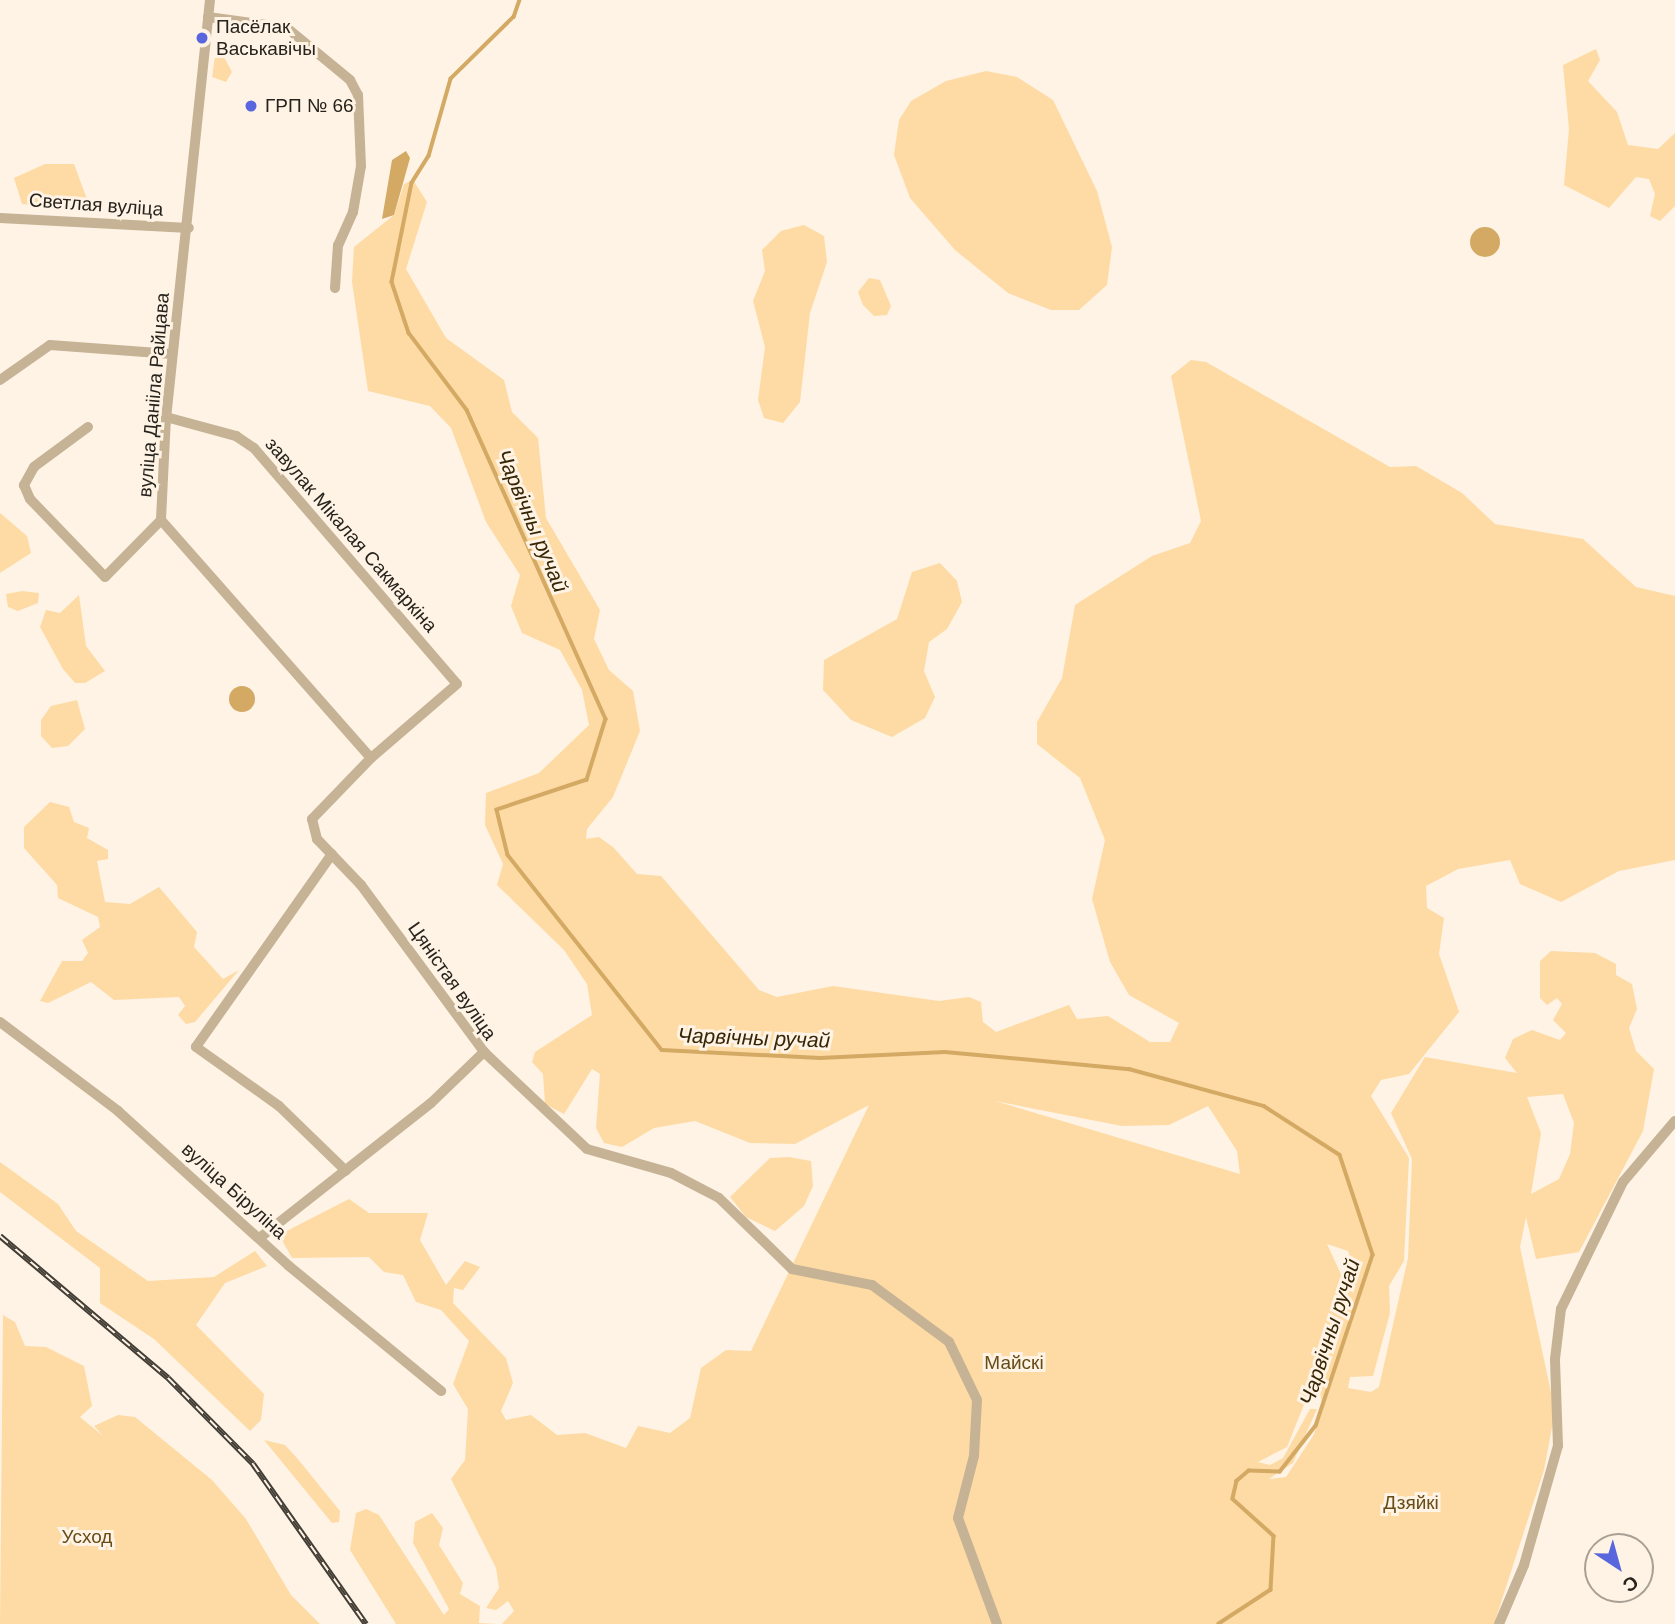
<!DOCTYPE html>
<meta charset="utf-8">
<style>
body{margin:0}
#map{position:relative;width:1675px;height:1624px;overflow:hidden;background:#fef3e4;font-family:Arial,sans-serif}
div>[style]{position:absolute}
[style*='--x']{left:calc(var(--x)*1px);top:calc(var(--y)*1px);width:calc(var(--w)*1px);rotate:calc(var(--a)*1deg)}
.green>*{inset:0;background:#fedba5}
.water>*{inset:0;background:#d3a964}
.round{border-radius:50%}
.stream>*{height:3.5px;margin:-1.75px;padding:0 1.75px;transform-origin:1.75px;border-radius:1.75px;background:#d3a964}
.street>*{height:10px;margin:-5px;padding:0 5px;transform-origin:5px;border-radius:5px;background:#c6b396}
.rail>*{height:6px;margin-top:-3px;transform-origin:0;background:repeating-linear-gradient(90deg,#fef3e4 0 10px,#423d35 0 20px);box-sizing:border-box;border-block:2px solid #423d35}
.dots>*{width:19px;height:19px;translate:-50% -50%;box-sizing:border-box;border:4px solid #fef3e4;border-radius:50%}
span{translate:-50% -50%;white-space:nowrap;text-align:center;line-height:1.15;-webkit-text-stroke:6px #fef3e4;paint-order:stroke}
.poi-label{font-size:19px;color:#27231c}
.left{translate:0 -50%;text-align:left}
.street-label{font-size:19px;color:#27231c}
.park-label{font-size:19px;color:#684b16}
.water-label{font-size:21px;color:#372606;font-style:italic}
.north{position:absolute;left:1584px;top:1533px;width:70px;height:70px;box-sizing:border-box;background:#fef3e4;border:2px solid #a8a094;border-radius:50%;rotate:144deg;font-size:19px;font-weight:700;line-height:28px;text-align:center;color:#27231c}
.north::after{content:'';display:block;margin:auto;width:24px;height:32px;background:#5966dd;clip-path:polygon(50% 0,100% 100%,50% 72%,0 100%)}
</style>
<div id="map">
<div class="green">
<div style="clip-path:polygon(217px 44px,232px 72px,226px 82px,212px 77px)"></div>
<div style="clip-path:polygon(1596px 49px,1600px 60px,1588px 81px,1617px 112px,1628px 145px,1658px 149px,1675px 133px,1675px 206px,1660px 221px,1650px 216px,1655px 194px,1649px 179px,1636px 177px,1609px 208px,1564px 185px,1569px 129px,1563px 65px)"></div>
<div style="clip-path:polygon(986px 71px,1017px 77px,1053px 100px,1097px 191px,1112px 247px,1107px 285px,1079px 310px,1051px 310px,1008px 293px,955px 250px,910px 198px,894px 155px,899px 120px,911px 101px,946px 81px)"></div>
<div style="clip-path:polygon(45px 164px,74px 164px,88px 202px,69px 210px,22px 204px,14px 178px)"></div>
<div style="clip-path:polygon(evenodd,413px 180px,427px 202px,406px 269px,446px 338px,504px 380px,512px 412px,538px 438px,546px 518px,600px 610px,594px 639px,609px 670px,633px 691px,640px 731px,613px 797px,587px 829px,586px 839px,599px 837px,613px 847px,637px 874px,661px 876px,759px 990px,777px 997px,833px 986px,939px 1001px,969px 997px,981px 1002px,983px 1022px,996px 1032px,1069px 1005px,1077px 1019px,1108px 1016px,1150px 1042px,1170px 1042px,1179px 1023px,1129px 995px,1110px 962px,1092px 899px,1105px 840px,1080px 778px,1037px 744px,1037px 722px,1062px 678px,1075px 605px,1152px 556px,1190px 543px,1201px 521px,1171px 376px,1191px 360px,1206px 362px,1390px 467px,1416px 466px,1462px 493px,1495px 524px,1583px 539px,1636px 587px,1675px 596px,1675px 860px,1619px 871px,1561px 902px,1520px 884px,1510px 860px,1458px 869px,1426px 886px,1427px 908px,1444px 918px,1439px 954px,1459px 1012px,1409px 1074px,1381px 1080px,1371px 1096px,1409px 1158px,1404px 1261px,1389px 1286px,1390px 1313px,1373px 1376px,1350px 1377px,1348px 1388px,1371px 1392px,1379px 1387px,1408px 1258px,1412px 1159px,1391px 1113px,1425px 1057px,1517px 1073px,1505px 1058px,1513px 1039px,1532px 1030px,1560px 1040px,1566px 1033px,1553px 1020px,1562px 1004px,1557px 998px,1547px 1005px,1540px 998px,1540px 961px,1551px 951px,1595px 953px,1616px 964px,1616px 975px,1632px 984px,1637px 1009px,1629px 1028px,1636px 1051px,1654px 1069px,1643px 1131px,1579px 1252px,1536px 1259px,1526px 1217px,1520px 1247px,1555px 1411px,1544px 1470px,1494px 1624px,502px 1624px,514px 1611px,508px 1601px,496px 1610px,486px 1608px,499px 1588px,496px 1568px,451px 1479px,465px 1460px,468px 1409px,453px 1384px,469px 1341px,441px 1310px,416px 1302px,403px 1275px,384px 1272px,369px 1257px,292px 1258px,279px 1235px,349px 1199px,369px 1213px,428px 1213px,420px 1240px,446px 1285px,465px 1261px,480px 1267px,463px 1290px,454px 1288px,453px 1303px,506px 1358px,513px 1383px,501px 1411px,506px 1420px,531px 1415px,557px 1435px,585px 1433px,626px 1448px,638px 1426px,670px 1433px,690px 1418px,701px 1368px,726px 1350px,751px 1351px,869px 1105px,795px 1144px,750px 1143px,695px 1121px,654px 1128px,622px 1147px,604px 1143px,596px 1128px,600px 1074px,592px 1069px,564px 1114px,545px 1104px,543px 1074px,532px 1062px,535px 1052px,592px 1015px,587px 984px,564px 950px,497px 885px,503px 864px,485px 825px,486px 793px,539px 773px,589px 725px,582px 690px,560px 650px,522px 633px,511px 606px,520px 575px,486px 522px,451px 428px,430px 406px,368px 391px,352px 282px,354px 247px,394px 215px,404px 184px,413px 180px,1563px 1094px,1574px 1123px,1570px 1154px,1559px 1179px,1531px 1194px,1541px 1133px,1527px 1097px,1563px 1094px,413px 180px,995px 1101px,1122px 1126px,1169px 1125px,1208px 1106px,1237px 1151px,1240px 1174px,995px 1101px,413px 180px,1327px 1244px,1348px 1251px,1354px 1268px,1343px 1310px,1337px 1310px,1346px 1285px,1327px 1244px,413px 180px,1309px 1392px,1320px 1392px,1323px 1410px,1313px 1436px,1286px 1477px,1269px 1479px,1293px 1463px,1317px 1409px,1310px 1409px,1283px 1458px,1270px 1465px,1258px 1462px,1287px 1447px,1309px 1392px)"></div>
<div style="clip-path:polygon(804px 225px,824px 236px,827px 262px,810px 313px,800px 402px,783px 423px,764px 418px,758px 400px,765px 347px,753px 301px,765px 271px,762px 250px,781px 231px)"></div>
<div style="clip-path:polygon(869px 278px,880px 280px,891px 306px,887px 315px,874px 316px,863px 305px,858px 292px)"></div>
<div style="clip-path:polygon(0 513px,27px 536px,31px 553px,0 573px)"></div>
<div style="clip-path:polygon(940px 563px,957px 581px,962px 602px,947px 629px,929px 642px,924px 671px,935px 697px,925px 718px,892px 737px,851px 720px,823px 690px,824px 660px,897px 619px,912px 572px)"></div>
<div style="clip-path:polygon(22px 591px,39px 593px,38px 603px,18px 611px,8px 607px,6px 594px)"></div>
<div style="clip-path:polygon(79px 595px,86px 646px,105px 671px,85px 683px,75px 683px,63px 669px,40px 627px,46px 610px,60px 613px)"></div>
<div style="clip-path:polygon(77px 700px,85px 729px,68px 746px,52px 748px,41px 736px,41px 720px,51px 706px)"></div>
<div style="clip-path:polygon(50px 802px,69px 807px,74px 822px,89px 828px,87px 838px,108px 850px,108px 859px,97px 861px,105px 902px,130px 904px,159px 887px,197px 932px,194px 947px,223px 979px,239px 970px,195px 1022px,186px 1024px,178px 1015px,185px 1006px,179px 997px,114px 1000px,91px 982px,48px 1003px,40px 1001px,62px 961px,82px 961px,88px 953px,82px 940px,100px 927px,98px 917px,58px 898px,57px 885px,24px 848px,24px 827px)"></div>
<div style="clip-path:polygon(789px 1157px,811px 1161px,813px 1186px,804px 1206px,775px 1231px,746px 1217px,730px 1197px,770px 1158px)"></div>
<div style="clip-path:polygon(0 1162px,58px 1204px,76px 1231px,148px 1281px,214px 1277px,255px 1251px,267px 1266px,225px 1283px,196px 1325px,264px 1394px,261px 1420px,250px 1431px,154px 1339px,100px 1303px,100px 1268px,0 1192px)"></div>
<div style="clip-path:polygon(3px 1315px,15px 1322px,25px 1346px,46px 1347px,84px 1366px,92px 1406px,80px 1417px,103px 1436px,94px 1426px,118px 1415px,135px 1417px,212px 1480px,246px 1519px,291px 1595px,320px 1624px,0 1624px)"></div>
<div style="clip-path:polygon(264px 1440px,285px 1445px,297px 1458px,340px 1511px,339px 1522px,332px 1523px)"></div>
<div style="clip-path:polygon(366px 1509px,379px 1515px,444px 1615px,449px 1609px,413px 1543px,415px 1522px,432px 1513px,443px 1528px,439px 1545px,463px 1583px,460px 1594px,480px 1606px,479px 1623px,497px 1624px,396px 1624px,350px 1550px,356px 1513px)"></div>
</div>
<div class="water">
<div style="clip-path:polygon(406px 151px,410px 158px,394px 215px,382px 219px,392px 160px)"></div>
<div class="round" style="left:1470px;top:227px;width:30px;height:30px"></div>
<div class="round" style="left:229px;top:686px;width:26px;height:26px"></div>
</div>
<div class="stream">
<div style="--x:520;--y:0;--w:18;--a:109"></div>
<div style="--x:514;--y:17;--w:88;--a:135.5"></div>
<div style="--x:451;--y:79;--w:80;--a:105.9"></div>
<div style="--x:429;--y:156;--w:32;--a:122"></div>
<div style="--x:412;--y:183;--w:101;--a:101.4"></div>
<div style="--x:392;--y:282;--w:54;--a:71.6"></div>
<div style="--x:409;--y:333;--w:96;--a:53"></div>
<div style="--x:467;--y:410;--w:339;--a:65.8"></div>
<div style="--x:606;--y:719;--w:64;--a:107.3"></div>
<div style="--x:587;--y:780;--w:95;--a:161.6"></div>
<div style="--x:497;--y:810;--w:46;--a:76.3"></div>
<div style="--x:508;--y:855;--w:248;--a:51.7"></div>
<div style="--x:662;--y:1050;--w:158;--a:2.9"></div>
<div style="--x:820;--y:1058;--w:125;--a:-2.7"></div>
<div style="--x:945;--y:1052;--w:185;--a:5.3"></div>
<div style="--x:1129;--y:1069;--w:140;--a:15.3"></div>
<div style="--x:1264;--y:1106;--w:90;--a:32.8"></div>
<div style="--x:1340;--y:1155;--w:105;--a:71.7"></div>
<div style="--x:1373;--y:1255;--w:180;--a:108.4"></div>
<div style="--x:1316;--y:1426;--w:58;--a:128"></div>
<div style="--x:1280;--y:1472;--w:31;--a:-178"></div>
<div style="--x:1249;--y:1471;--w:16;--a:140"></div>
<div style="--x:1237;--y:1481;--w:18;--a:103"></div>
<div style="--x:1233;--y:1499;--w:55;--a:42.1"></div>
<div style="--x:1274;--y:1536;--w:54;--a:93.2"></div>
<div style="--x:1271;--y:1590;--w:62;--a:146.8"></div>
</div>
<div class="street">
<div style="--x:210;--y:0;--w:419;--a:96"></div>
<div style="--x:166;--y:417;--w:103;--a:92.8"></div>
<div style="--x:161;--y:520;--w:317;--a:48.6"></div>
<div style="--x:208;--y:17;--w:80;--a:7.9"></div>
<div style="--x:287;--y:28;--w:82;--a:39.5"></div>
<div style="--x:350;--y:80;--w:17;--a:62"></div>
<div style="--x:358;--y:95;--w:71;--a:87.6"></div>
<div style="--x:361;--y:166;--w:47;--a:99.9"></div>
<div style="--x:353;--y:212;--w:36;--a:114"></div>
<div style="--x:338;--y:245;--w:43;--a:94"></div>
<div style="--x:0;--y:218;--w:189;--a:3"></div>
<div style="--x:0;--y:380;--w:61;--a:-35"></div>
<div style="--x:50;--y:345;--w:122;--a:4.2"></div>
<div style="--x:166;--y:417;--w:73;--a:15.2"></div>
<div style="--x:236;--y:436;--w:22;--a:34"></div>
<div style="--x:254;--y:448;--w:311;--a:49.3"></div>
<div style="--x:457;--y:684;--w:113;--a:139.3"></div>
<div style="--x:371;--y:758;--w:85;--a:134"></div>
<div style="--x:312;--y:819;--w:21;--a:76"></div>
<div style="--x:317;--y:839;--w:64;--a:46.3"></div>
<div style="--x:361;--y:885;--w:207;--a:53.6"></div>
<div style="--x:484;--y:1052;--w:141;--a:43.3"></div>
<div style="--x:587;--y:1149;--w:87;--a:15.9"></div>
<div style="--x:671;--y:1173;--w:54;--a:27.5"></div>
<div style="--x:719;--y:1198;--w:102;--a:44.2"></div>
<div style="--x:792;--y:1269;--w:82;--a:11.3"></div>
<div style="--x:872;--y:1285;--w:96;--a:36.5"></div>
<div style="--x:949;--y:1342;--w:64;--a:64.2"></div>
<div style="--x:977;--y:1400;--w:56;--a:93.1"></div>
<div style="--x:974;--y:1456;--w:64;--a:104.5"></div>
<div style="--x:958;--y:1518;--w:113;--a:69.8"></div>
<div style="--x:88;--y:427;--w:67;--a:143.5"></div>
<div style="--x:34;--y:467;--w:21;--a:119"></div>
<div style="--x:24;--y:485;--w:15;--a:67"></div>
<div style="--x:30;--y:499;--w:108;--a:46.1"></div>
<div style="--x:105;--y:577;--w:80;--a:-45.5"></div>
<div style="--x:332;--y:854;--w:236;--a:125.2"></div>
<div style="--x:196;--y:1047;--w:102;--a:35.4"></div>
<div style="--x:279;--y:1106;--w:93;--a:44.1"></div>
<div style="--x:0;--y:1022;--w:148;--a:37"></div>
<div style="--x:118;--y:1111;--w:231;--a:42.2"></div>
<div style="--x:289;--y:1266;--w:197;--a:39.4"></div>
<div style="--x:262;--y:1236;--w:215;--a:-38.2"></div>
<div style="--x:431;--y:1103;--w:74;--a:-43.9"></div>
<div style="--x:1499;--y:1624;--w:64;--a:-67"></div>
<div style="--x:1524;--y:1565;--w:124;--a:-74.1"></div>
<div style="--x:1558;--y:1446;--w:87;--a:-92"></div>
<div style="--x:1555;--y:1359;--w:50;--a:-83.2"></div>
<div style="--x:1561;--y:1309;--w:141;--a:-64"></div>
<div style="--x:1623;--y:1182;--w:80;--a:-49.6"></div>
</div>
<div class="rail">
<div style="--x:0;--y:1236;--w:220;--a:40.2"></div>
<div style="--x:168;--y:1378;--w:121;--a:45.3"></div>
<div style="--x:253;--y:1464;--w:196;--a:54.8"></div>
</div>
<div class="dots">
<div style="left:202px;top:38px;background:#5966dd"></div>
<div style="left:251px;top:106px;background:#5966dd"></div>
</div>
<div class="poi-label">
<span class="left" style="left:216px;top:38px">Пасёлак<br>Васькавічы</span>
<span class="left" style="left:265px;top:106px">ГРП № 66</span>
</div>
<div class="street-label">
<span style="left:96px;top:205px;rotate:4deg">Светлая вуліца</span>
<span style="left:154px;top:395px;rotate:-85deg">вуліца Данііла Райцава</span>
<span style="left:351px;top:535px;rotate:49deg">завулак Мікалая Сакмаркіна</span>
<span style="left:452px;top:981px;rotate:55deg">Цяністая вуліца</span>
<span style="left:234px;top:1191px;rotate:42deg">вуліца Біруліна</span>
</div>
<div class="park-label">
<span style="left:1014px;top:1363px">Майскі</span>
<span style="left:1411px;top:1503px">Дзяйкі</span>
<span style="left:87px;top:1537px">Усход</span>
</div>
<div class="water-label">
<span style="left:532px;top:521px;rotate:67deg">Чарвічны ручай</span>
<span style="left:754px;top:1038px;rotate:2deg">Чарвічны ручай</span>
<span style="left:1330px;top:1332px;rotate:-72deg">Чарвічны ручай</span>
</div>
<div class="north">С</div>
</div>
